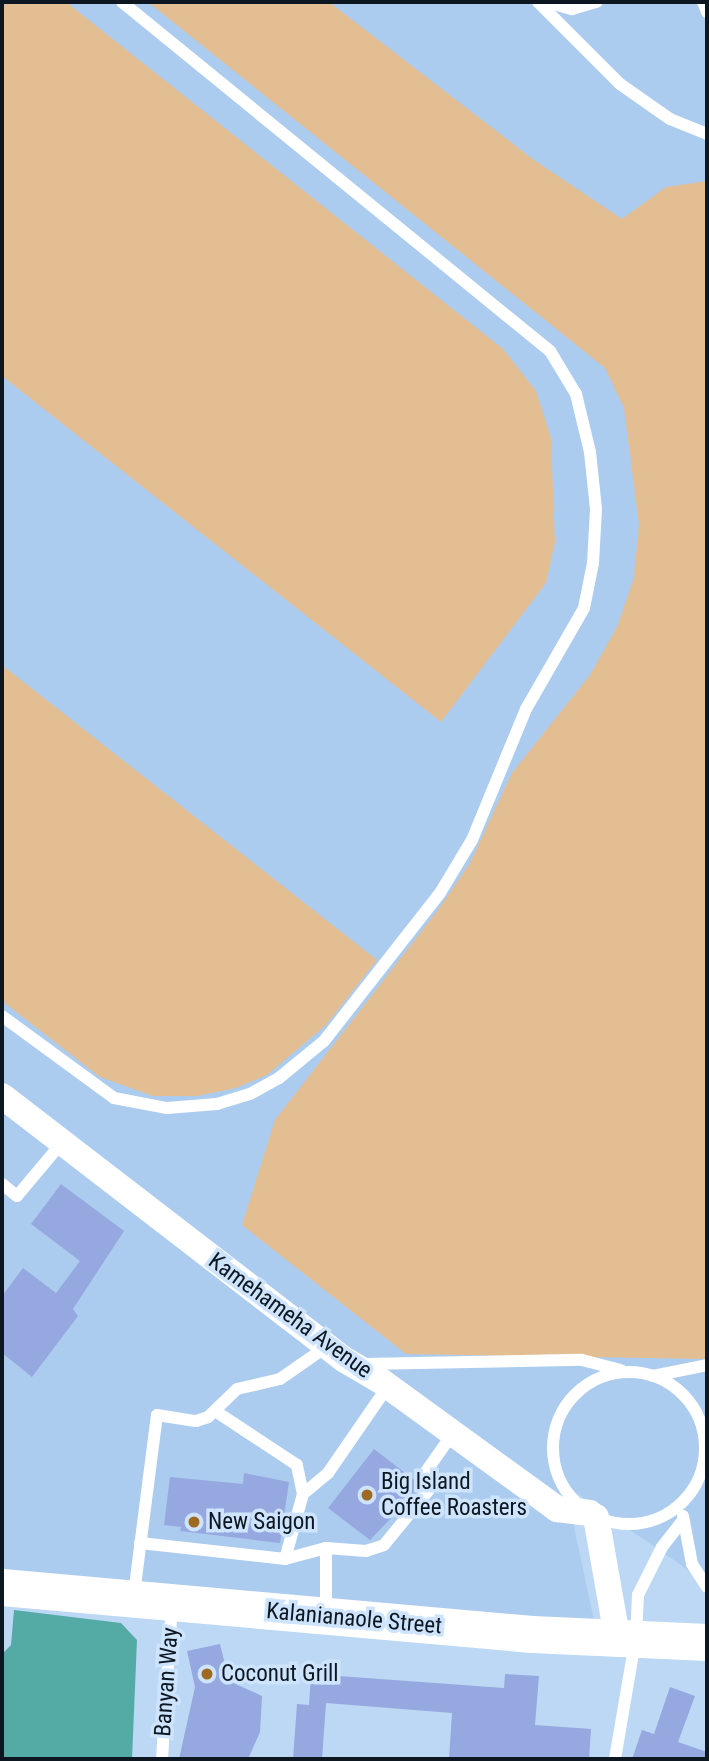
<!DOCTYPE html>
<style>
body{margin:0}
#map{position:relative;width:709px;height:1761px;overflow:hidden;background:#bcd8f5;font-family:"Roboto Condensed",sans-serif}
div>[style]{position:absolute}
[style*='--x']{left:calc(var(--x)*1px);top:calc(var(--y)*1px);width:calc(var(--w)*1px);rotate:calc(var(--a)*1deg)}
.built>*{inset:0;background:#abccef}
.green>*{inset:0;background:#e4be93}
.water>*{inset:0;background:#54aba6}
.building>*{inset:0;background:#96a8e0}
.service>*{height:12px;margin:-6px;padding:0 6px;transform-origin:6px;border-radius:6px;background:#fff}
.service>.ring{margin:-6px;padding:0;box-sizing:content-box;background:none;border:12px solid #fff;border-radius:50%}
.minor>*{height:26px;margin:-13px;padding:0 13px;transform-origin:13px;border-radius:13px;background:#fff}
.secondary>*{height:37px;margin:-18.5px;padding:0 18.5px;transform-origin:18.5px;border-radius:18.5px;background:#fff}
.dots>*{width:19px;height:19px;translate:-50% -50%;box-sizing:border-box;border:4px solid #cee4fc;border-radius:50%}
span{translate:-50% -50%;white-space:nowrap;text-align:center;line-height:1.15;-webkit-text-stroke:7px #cee4fc;paint-order:stroke}
.street-label{font-size:23px;color:#0d1721}
.poi-label{font-size:23px;color:#0d1721}
.left{translate:0 -50%;text-align:left}
.frame{position:absolute;inset:0;border:4px solid #0d1721;pointer-events:none}
</style>
<div id="map">
<div class="built">
<div style="clip-path:polygon(2px 2px,707px 2px,707px 1583px,565px 1485px,595px 1625px,2px 1577px)"></div>
</div>
<div class="green">
<div style="clip-path:polygon(2px 2px,66px 2px,503px 349px,536px 391px,551px 438px,555px 542px,546px 583px,441px 722px,2px 376px)"></div>
<div style="clip-path:polygon(148px 2px,329px 2px,534px 160px,622px 219px,666px 187px,707px 181px,707px 1359px,406px 1354px,242px 1225px,275px 1120px,438px 910px,470px 863px,512px 773px,590px 675px,617px 627px,634px 578px,639px 524px,624px 408px,605px 368px)"></div>
<div style="clip-path:polygon(2px 665px,377px 960px,326px 1025px,267px 1075px,236px 1088px,197px 1096px,153px 1096px,100px 1077px,2px 1001px)"></div>
</div>
<div class="water">
<div style="clip-path:polygon(14px 1610px,121px 1623px,137px 1640px,132px 1759px,2px 1759px,2px 1654px,11px 1645px)"></div>
</div>
<div class="building">
<div style="clip-path:polygon(61px 1184px,124px 1231px,73px 1309px,78px 1316px,32px 1377px,2px 1353px,2px 1296px,23px 1268px,56px 1293px,80px 1261px,31px 1224px)"></div>
<div style="clip-path:polygon(374px 1449px,418px 1483px,419px 1489px,370px 1540px,328px 1508px)"></div>
<div style="clip-path:polygon(244px 1473px,289px 1482px,280px 1543px,180px 1531px,181px 1527px,164px 1525px,170px 1477px,243px 1484px)"></div>
<div style="clip-path:polygon(220px 1644px,229px 1681px,262px 1696px,260px 1732px,248px 1759px,179px 1759px,195px 1687px,187px 1651px)"></div>
<div style="clip-path:polygon(311px 1674px,504px 1688px,505px 1674px,539px 1676px,535px 1725px,591px 1729px,589px 1759px,449px 1759px,452px 1713px,326px 1703px,322px 1759px,293px 1759px,297px 1704px,309px 1705px)"></div>
<div style="clip-path:polygon(670px 1687px,695px 1696px,678px 1742px,707px 1752px,707px 1759px,632px 1759px,642px 1730px,654px 1734px)"></div>
</div>
<div class="service">
<div style="--x:538;--y:2;--w:116;--a:45"></div>
<div style="--x:620;--y:84;--w:61;--a:35"></div>
<div style="--x:670;--y:119;--w:40;--a:22"></div>
<div style="--x:547;--y:2;--w:26;--a:16"></div>
<div style="--x:572;--y:9;--w:26;--a:-16"></div>
<div style="--x:703;--y:2;--w:11;--a:68"></div>
<div style="--x:2;--y:1016;--w:139;--a:36.2"></div>
<div style="--x:114;--y:1098;--w:54;--a:10.7"></div>
<div style="--x:167;--y:1108;--w:50;--a:-4.6"></div>
<div style="--x:217;--y:1104;--w:34;--a:-17"></div>
<div style="--x:250;--y:1094;--w:33;--a:-29"></div>
<div style="--x:279;--y:1078;--w:58;--a:-39.4"></div>
<div style="--x:324;--y:1041;--w:188;--a:-51.9"></div>
<div style="--x:440;--y:893;--w:62;--a:-58.9"></div>
<div style="--x:472;--y:840;--w:142;--a:-67.6"></div>
<div style="--x:526;--y:709;--w:116;--a:-60.1"></div>
<div style="--x:584;--y:608;--w:46;--a:-78.7"></div>
<div style="--x:593;--y:563;--w:54;--a:-86.8"></div>
<div style="--x:596;--y:509;--w:57;--a:-96"></div>
<div style="--x:590;--y:452;--w:60;--a:-103.6"></div>
<div style="--x:576;--y:394;--w:50;--a:-121.2"></div>
<div style="--x:550;--y:351;--w:552;--a:-140.81"></div>
<div style="--x:2;--y:1184;--w:19;--a:39"></div>
<div style="--x:17;--y:1196;--w:67;--a:-49.9"></div>
<div style="--x:364;--y:1364;--w:218;--a:-1.1"></div>
<div style="--x:582;--y:1360;--w:40;--a:14.4"></div>
<div class="ring" style="left:553px;top:1372px;width:140px;height:140px"></div>
<div style="--x:653;--y:1376;--w:55;--a:-11.5"></div>
<div style="--x:303;--y:1494;--w:33;--a:-40"></div>
<div style="--x:328;--y:1473;--w:106;--a:-55.4"></div>
<div style="--x:683;--y:1516;--w:49;--a:79.4"></div>
<div style="--x:692;--y:1564;--w:27;--a:57"></div>
<div style="--x:140;--y:1543;--w:146;--a:6.3"></div>
<div style="--x:285;--y:1559;--w:67;--a:-74.5"></div>
<div style="--x:303;--y:1494;--w:30;--a:-102"></div>
<div style="--x:297;--y:1465;--w:98;--a:-146.6"></div>
<div style="--x:285;--y:1559;--w:42;--a:-15"></div>
<div style="--x:134;--y:1594;--w:180;--a:-82.7"></div>
<div style="--x:157;--y:1415;--w:39;--a:9"></div>
<div style="--x:196;--y:1421;--w:13;--a:-18"></div>
<div style="--x:208;--y:1417;--w:40;--a:-44"></div>
<div style="--x:237;--y:1389;--w:44;--a:-13.1"></div>
<div style="--x:280;--y:1379;--w:56;--a:-34.8"></div>
<div style="--x:326;--y:1613;--w:65;--a:-90"></div>
<div style="--x:326;--y:1548;--w:40;--a:4.3"></div>
<div style="--x:366;--y:1551;--w:19;--a:-18"></div>
<div style="--x:384;--y:1545;--w:70;--a:-50.8"></div>
<div style="--x:428;--y:1491;--w:18;--a:-99"></div>
<div style="--x:425;--y:1473;--w:49;--a:-55"></div>
<div style="--x:162;--y:1759;--w:153;--a:-86.3"></div>
<div style="--x:615;--y:1759;--w:125;--a:-80.3"></div>
<div style="--x:636;--y:1636;--w:41;--a:-87.2"></div>
<div style="--x:638;--y:1595;--w:54;--a:-63.4"></div>
<div style="--x:662;--y:1547;--w:34;--a:-52"></div>
</div>
<div class="minor">
<div style="--x:2;--y:1096;--w:433;--a:37.6"></div>
<div style="--x:345;--y:1360;--w:42;--a:30.3"></div>
<div style="--x:381;--y:1381;--w:218;--a:36"></div>
<div style="--x:557;--y:1509;--w:33;--a:7"></div>
<div style="--x:596;--y:1517;--w:121;--a:80"></div>
</div>
<div class="secondary">
<div style="--x:2;--y:1587;--w:532;--a:5.07"></div>
<div style="--x:532;--y:1634;--w:175;--a:2.6"></div>
</div>
<div class="dots">
<div style="left:367px;top:1495px;background:#9e6a22"></div>
<div style="left:194px;top:1522px;background:#9e6a22"></div>
<div style="left:207px;top:1674px;background:#9e6a22"></div>
</div>
<div class="street-label">
<span style="left:290px;top:1316px;rotate:36deg">Kamehameha Avenue</span>
<span style="left:354px;top:1619px;rotate:5deg">Kalanianaole Street</span>
<span style="left:167px;top:1682px;rotate:-86deg">Banyan Way</span>
</div>
<div class="poi-label">
<span class="left" style="left:381px;top:1495px">Big Island<br>Coffee Roasters</span>
<span class="left" style="left:208px;top:1522px">New Saigon</span>
<span class="left" style="left:221px;top:1674px">Coconut Grill</span>
</div>
<div class="frame"></div>
</div>
